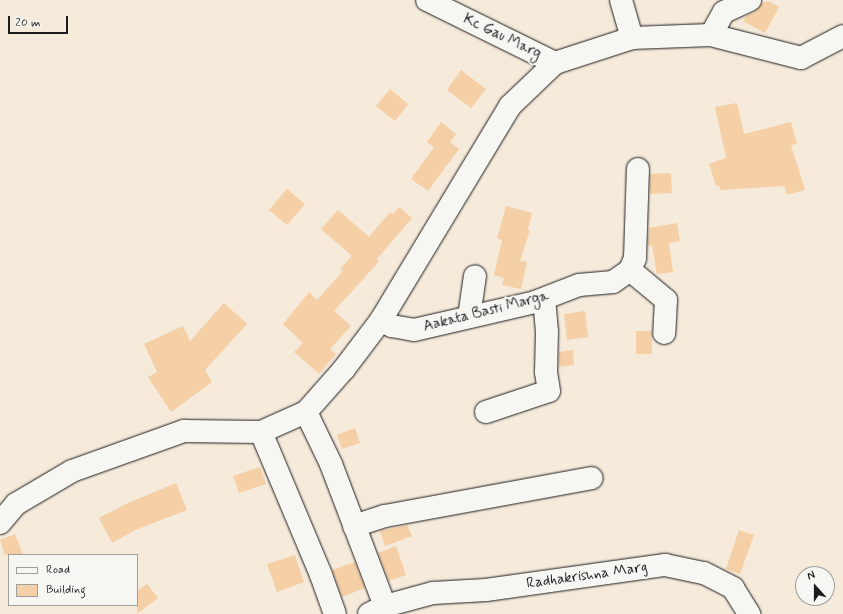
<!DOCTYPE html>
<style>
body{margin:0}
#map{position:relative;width:843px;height:614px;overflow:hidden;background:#f6eadb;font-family:Mynerve,sans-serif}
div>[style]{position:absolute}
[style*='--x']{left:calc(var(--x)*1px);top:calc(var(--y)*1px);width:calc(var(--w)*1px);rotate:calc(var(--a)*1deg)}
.building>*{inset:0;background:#f5cfa5}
.roads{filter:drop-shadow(0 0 1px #1c1c1c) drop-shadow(0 0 1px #1c1c1c)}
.minor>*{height:22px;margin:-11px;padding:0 11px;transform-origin:11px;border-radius:11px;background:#f6f6f2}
span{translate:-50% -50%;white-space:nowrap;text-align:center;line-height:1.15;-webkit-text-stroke:4px #f6f6f2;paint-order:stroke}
.street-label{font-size:15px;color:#1c1c1c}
.legend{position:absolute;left:8px;top:554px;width:130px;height:52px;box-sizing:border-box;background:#f6f6f2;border:1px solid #9f9f9c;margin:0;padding:5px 7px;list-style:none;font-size:12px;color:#1c1c1c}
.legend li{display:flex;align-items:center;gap:8px;height:20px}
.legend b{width:20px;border:1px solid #9f9f9c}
.north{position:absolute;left:795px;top:566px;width:40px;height:40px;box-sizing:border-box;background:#f6f6f2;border:1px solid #9f9f9c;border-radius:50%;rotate:339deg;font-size:11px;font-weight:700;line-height:16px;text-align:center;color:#1c1c1c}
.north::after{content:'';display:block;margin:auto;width:14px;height:18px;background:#1c1c1c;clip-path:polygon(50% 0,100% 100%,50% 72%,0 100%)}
.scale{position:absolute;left:8px;top:16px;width:60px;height:18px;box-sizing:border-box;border:2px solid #1c1c1c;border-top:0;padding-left:5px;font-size:12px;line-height:14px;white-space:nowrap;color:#1c1c1c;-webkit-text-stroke:3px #f6f6f2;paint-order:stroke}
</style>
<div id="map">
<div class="building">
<div style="clip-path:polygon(768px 1px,779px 7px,765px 33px,743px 21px,746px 16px,756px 11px,762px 3px)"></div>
<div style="clip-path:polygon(461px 70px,486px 89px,471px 108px,447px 90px)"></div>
<div style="clip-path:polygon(390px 89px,408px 104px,395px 121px,376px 106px)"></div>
<div style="clip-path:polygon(737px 103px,744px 134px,791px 122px,797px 144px,791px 145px,805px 190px,786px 195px,785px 186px,720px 190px,719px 185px,716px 186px,709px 164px,726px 158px,715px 107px)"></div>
<div style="clip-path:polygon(441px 122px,456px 134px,450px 142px,459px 149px,428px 191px,411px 179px,434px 147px,427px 142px)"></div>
<div style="clip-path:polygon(671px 173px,672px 193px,650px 194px,650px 174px)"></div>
<div style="clip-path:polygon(287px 189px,305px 204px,287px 225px,269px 210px)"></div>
<div style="clip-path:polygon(506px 206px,532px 213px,528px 229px,530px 230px,520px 261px,527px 262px,521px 289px,502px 285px,504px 278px,494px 275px,502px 240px,497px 238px)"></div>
<div style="clip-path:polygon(399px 207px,412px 218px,377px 259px,379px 261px,366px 276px,334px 311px,351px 326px,330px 349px,336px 354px,319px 374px,294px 352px,303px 343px,283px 324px,309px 292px,317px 300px,343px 271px,340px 269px,352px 256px,321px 229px,338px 210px,369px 237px,390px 212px,393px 214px)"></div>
<div style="clip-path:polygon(677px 223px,680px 241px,669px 243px,673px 272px,657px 274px,652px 245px,648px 246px,649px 228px)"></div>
<div style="clip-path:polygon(224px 303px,247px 324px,205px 370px,212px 382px,171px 412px,148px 377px,157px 372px,144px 344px,183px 326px,190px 341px)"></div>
<div style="clip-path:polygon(585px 311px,588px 337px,567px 340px,564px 314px)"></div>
<div style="clip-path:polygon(636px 331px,652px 331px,652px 354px,636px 354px)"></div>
<div style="clip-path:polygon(573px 350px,574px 365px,559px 367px,559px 352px)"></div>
<div style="clip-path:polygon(355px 428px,360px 443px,342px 449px,337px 435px)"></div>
<div style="clip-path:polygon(260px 467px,266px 484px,239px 493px,233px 476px)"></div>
<div style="clip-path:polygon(176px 483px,187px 510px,135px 530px,112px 543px,99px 518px,128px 503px)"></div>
<div style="clip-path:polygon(407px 525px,412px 536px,385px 546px,380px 531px)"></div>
<div style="clip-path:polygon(739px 530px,754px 535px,740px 574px,726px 569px)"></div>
<div style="clip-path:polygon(15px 534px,23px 555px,5px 555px,0 540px)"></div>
<div style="clip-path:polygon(396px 546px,406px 575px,389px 581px,378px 553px)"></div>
<div style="clip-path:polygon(295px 555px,304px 582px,277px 592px,267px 564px)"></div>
<div style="clip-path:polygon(355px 562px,365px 588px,342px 597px,332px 570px)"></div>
<div style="clip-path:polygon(147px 584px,158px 598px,137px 614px,137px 591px)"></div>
</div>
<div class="roads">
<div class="minor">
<div style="--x:427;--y:0;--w:143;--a:26.2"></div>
<div style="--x:621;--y:0;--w:40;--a:74"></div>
<div style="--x:711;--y:35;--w:26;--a:-61"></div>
<div style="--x:724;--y:12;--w:29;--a:-25"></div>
<div style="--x:630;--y:270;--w:47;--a:39.8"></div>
<div style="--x:666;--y:300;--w:33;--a:93"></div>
<div style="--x:469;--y:317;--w:41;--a:-81.7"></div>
<div style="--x:381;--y:320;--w:13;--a:29"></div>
<div style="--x:392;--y:326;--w:22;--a:10"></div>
<div style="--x:414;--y:330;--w:124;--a:-13"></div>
<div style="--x:535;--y:302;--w:47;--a:-21.1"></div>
<div style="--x:579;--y:285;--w:34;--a:-5"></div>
<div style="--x:613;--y:282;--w:21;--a:-35"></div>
<div style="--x:630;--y:270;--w:13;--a:-67"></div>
<div style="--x:635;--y:258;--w:89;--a:-88.1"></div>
<div style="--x:306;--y:412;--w:58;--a:64.3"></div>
<div style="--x:331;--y:464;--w:152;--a:69.2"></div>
<div style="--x:486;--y:412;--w:66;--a:-18.4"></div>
<div style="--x:549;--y:391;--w:19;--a:-99"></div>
<div style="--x:546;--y:372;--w:40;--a:-88.6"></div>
<div style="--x:547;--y:332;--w:33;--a:-95"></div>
<div style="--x:261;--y:432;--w:155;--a:67.2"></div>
<div style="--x:321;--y:575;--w:41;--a:70.3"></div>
<div style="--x:0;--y:523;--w:25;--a:-50"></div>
<div style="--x:16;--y:504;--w:65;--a:-30.5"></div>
<div style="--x:72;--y:471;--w:119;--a:-19.7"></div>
<div style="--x:184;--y:431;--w:77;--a:0.7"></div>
<div style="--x:261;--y:432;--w:49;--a:-24"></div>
<div style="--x:306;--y:412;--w:57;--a:-48.5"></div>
<div style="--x:344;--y:369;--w:61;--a:-52.9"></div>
<div style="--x:381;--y:320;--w:250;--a:-58.9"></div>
<div style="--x:510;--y:106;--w:62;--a:-43.7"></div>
<div style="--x:555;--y:63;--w:81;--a:-18"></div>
<div style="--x:632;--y:38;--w:79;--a:-2.2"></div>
<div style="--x:711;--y:35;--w:93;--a:14.3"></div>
<div style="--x:801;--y:58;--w:47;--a:-27.6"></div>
<div style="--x:354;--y:526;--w:33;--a:-18"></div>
<div style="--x:385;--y:516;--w:210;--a:-10.4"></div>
<div style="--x:369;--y:614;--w:18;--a:-27"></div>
<div style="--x:385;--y:606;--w:50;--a:-15.2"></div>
<div style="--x:433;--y:593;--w:53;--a:-3.2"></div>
<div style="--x:486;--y:590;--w:181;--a:-8"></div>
<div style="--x:665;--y:565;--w:40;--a:12"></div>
<div style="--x:704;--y:573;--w:33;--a:27"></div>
<div style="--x:733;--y:588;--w:31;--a:58"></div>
</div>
</div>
<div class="street-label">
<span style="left:502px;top:37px;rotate:26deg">Kc Gau Marg</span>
<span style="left:486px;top:312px;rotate:-14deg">Aakata Basti Marga</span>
<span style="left:587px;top:576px;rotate:-8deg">Radhakrishna Marg</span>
</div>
<ul class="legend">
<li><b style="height:5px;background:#f6f6f2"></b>Road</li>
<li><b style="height:11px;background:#f5cfa5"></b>Building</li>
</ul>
<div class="north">N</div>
<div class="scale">20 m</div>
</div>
